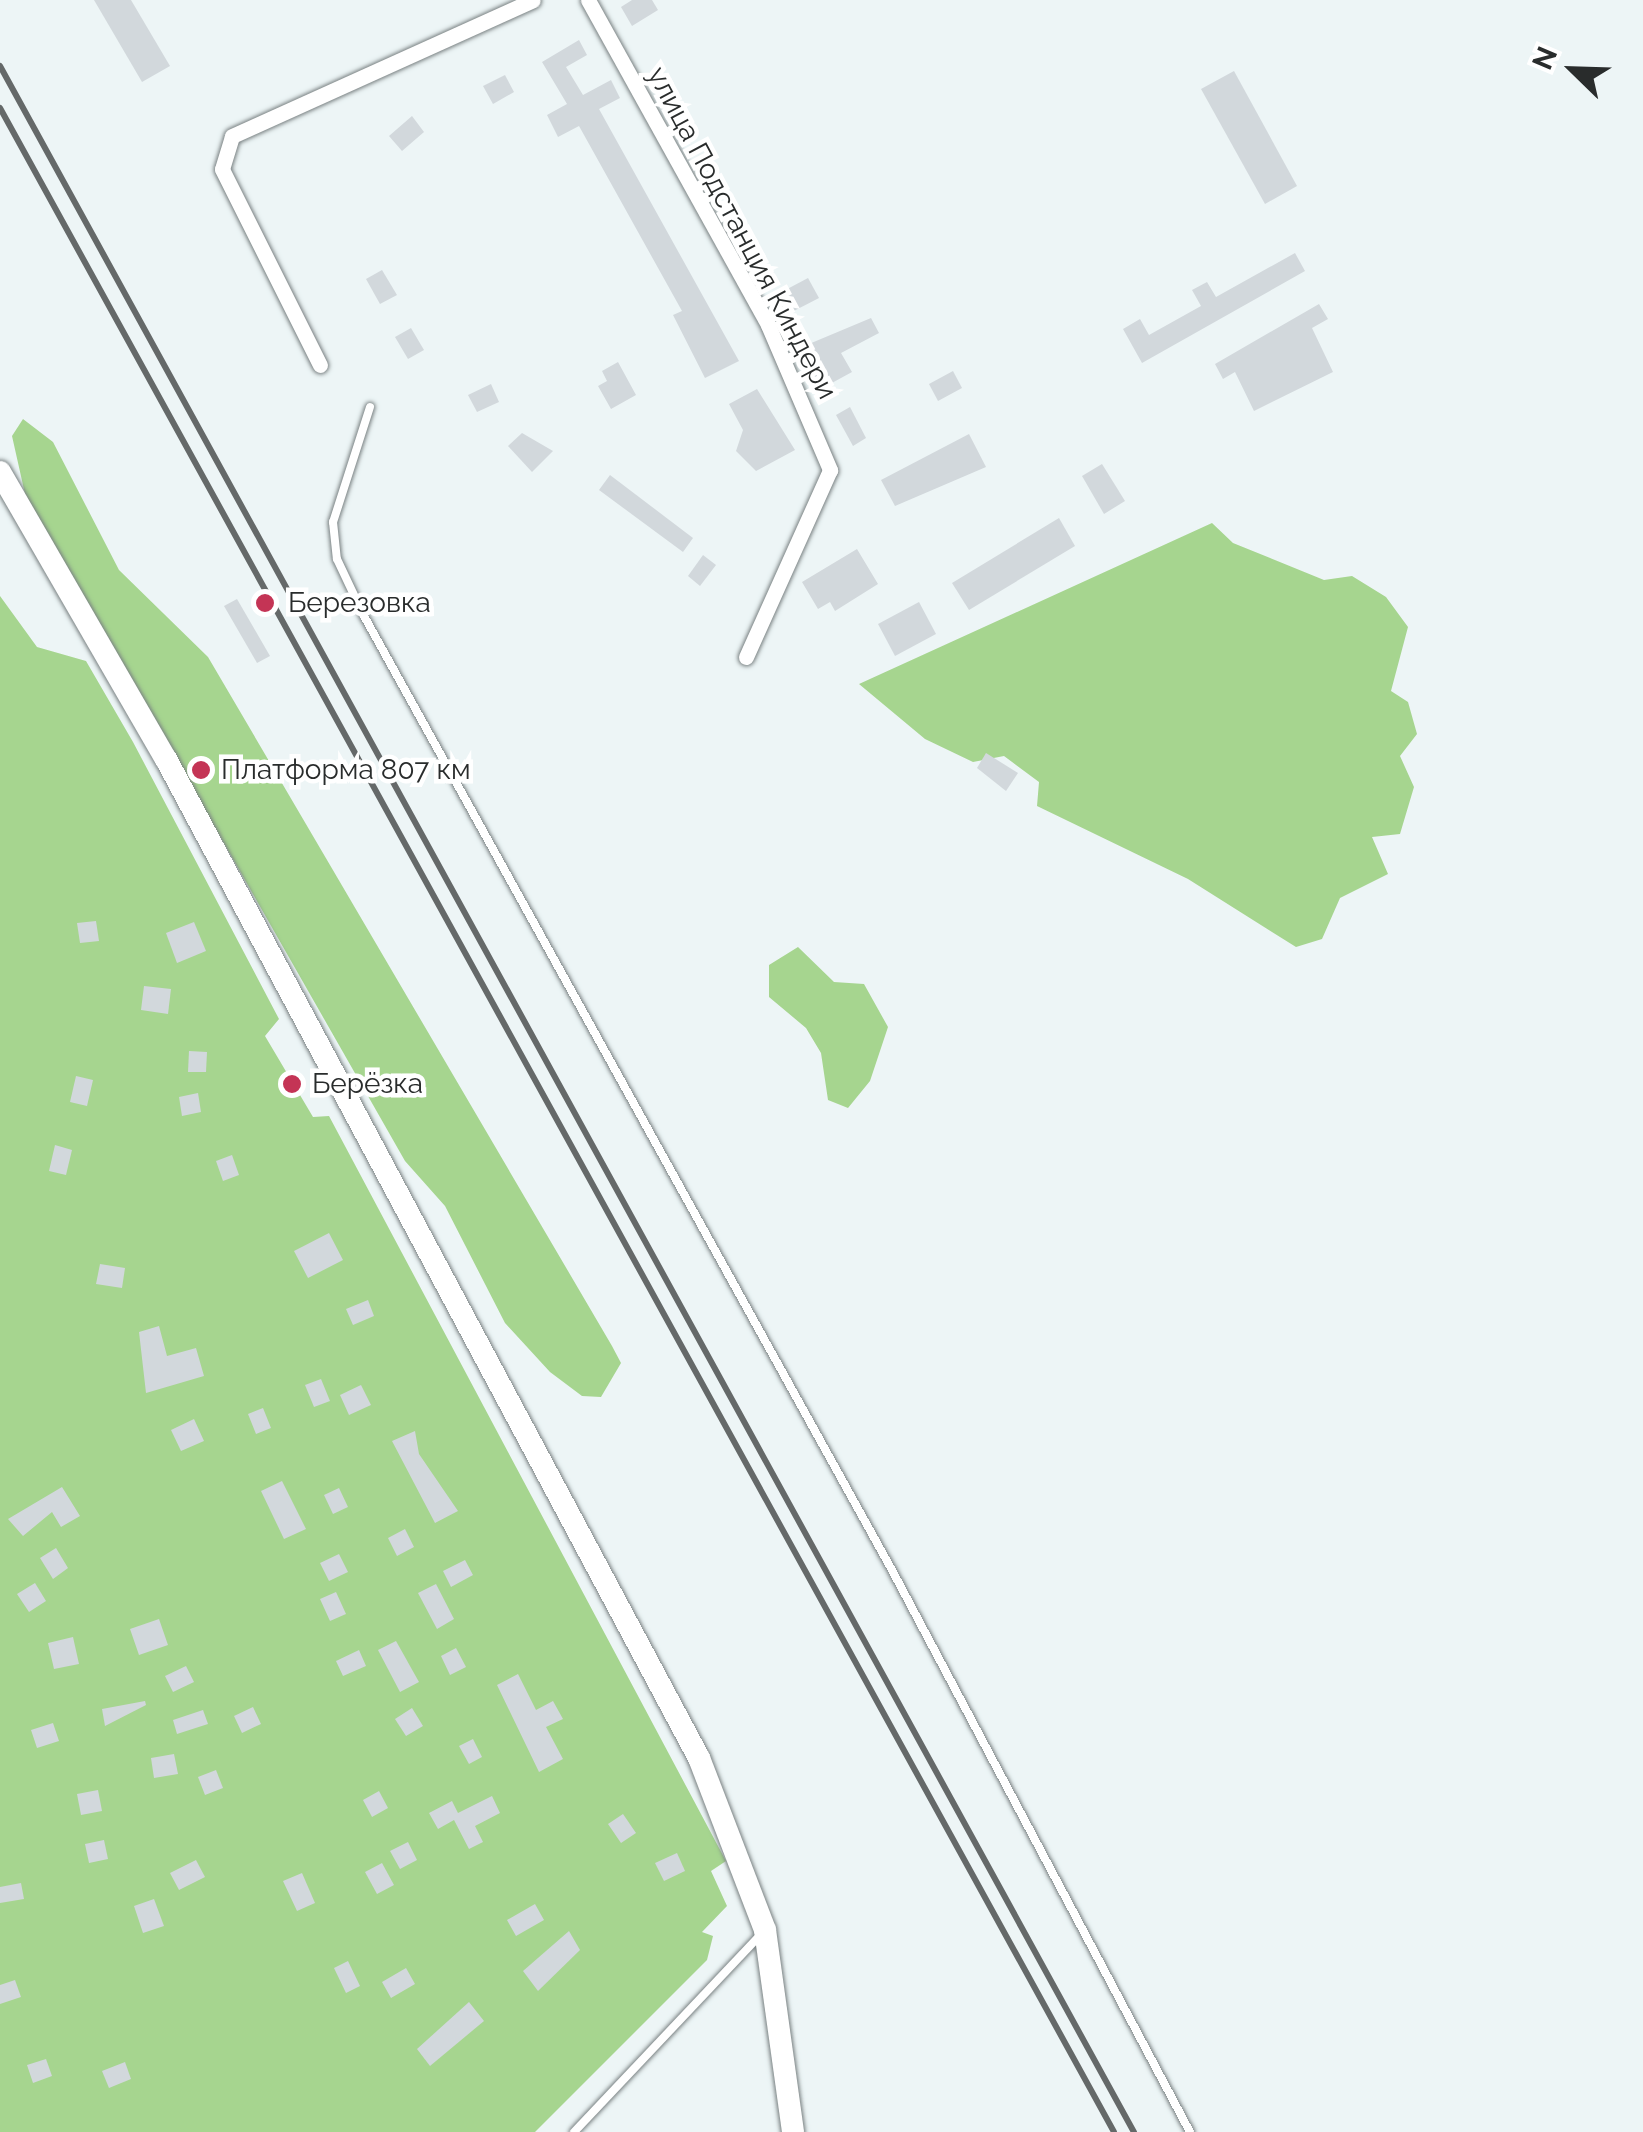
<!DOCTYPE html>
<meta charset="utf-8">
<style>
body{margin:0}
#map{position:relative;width:1643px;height:2132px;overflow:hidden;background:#edf5f6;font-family:Raleway,sans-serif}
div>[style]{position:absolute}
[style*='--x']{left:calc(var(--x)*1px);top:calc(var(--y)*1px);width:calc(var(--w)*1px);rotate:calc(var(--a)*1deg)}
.green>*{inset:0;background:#a6d58f}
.building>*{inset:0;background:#d2d8dc}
.roads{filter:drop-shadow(0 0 2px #798182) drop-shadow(0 0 2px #798182)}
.lane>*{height:8px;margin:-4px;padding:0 4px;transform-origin:4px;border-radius:4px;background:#fff}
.street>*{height:15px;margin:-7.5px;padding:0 7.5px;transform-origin:7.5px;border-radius:7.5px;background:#fff}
.secondary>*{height:22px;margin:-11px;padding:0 11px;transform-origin:11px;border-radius:11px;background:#fff}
.rail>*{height:6px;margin:-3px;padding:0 3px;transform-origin:3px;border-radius:3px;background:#656969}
.dots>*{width:28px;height:28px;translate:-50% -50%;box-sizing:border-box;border:5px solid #fff;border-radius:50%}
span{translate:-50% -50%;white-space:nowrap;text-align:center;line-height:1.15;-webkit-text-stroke:9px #fff;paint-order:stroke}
.street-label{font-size:28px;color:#292c2c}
.poi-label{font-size:28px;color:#292c2c}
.left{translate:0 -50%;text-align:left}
.north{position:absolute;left:1523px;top:20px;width:100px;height:100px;-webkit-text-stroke:8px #fff;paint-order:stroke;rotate:293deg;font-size:28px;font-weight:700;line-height:40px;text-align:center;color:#292c2c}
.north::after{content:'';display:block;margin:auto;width:35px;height:45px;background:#292c2c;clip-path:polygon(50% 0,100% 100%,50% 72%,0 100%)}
</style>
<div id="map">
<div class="green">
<div style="clip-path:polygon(23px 419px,53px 442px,119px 570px,208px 657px,612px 1346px,621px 1363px,601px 1397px,582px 1396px,550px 1372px,505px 1323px,445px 1206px,405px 1161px,25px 494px,12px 436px)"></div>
<div style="clip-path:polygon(1212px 523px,1233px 543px,1324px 580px,1352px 576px,1386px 597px,1408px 627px,1391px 691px,1408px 702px,1417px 734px,1400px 756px,1414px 787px,1400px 834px,1372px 837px,1388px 874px,1340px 898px,1322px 939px,1296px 947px,1188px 879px,1037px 806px,1039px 782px,1004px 756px,973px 762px,925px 739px,859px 684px)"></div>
<div style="clip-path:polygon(0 596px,37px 647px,86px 661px,133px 742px,279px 1019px,265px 1036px,313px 1117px,329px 1116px,726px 1861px,711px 1871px,727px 1906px,702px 1932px,713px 1936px,707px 1960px,535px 2132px,0 2132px)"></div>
<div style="clip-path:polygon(798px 947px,834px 982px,864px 984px,888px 1027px,870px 1081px,848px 1108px,828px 1100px,821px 1053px,806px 1028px,769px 997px,769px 965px)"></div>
</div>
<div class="building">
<div style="clip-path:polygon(94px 0,131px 0,170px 66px,142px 82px)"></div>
<div style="clip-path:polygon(632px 0,652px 0,658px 10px,632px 26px,621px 7px)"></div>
<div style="clip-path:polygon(579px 40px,587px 55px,566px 67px,583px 95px,611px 80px,620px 98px,599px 109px,739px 361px,705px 378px,673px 315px,682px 311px,579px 126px,558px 137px,547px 115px,567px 104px,542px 62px)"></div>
<div style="clip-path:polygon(1234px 71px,1297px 186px,1265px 204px,1201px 89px)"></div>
<div style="clip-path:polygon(505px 75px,514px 92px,493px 104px,483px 86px)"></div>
<div style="clip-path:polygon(412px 116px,424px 132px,402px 151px,389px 136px)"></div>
<div style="clip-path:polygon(1295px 253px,1305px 271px,1142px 363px,1123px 329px,1140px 319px,1149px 335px,1201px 306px,1192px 290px,1207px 282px,1216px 297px)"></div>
<div style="clip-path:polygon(382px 270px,397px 295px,380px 304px,366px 279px)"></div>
<div style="clip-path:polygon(808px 278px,819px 298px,786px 315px,776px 295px)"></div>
<div style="clip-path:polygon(1319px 304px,1328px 319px,1312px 328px,1333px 372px,1254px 411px,1235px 372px,1223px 379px,1215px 364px)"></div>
<div style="clip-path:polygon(871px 318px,879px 333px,841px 353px,852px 372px,819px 390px,797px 349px)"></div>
<div style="clip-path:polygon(411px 328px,424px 350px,408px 359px,395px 337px)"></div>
<div style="clip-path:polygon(618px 362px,636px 395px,611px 409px,598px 386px,607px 381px,602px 371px)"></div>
<div style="clip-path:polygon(953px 371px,962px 388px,938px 401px,929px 384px)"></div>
<div style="clip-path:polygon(491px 384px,499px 402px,477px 412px,468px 395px)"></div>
<div style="clip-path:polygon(757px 389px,795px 450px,756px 471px,736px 451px,743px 430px,729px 404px)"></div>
<div style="clip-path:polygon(850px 407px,866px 438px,853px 446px,836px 415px)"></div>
<div style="clip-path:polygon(522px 433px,553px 451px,532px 472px,508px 446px)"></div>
<div style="clip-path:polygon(969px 434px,986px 467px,895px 506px,881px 480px)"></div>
<div style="clip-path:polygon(1102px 464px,1125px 501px,1104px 514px,1082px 476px)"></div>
<div style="clip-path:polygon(610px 475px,693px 538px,683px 552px,599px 490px)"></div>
<div style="clip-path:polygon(1059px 518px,1075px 546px,969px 610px,952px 583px)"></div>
<div style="clip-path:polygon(857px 549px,878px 584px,835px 611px,830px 602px,818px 609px,802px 582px)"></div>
<div style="clip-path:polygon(703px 555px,716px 565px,700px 586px,688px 576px)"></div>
<div style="clip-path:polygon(237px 599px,270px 656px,257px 663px,224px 606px)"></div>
<div style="clip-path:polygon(919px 602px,936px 634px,895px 656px,878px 624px)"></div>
<div style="clip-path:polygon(986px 753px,1018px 773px,1006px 791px,977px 768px)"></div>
<div style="clip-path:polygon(96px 921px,99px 941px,80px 943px,77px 923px)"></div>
<div style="clip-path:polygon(194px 922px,206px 951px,177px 963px,166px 933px)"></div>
<div style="clip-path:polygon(144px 986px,171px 989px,168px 1014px,141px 1010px)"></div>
<div style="clip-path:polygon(189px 1051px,207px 1052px,206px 1072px,188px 1072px)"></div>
<div style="clip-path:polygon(76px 1076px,93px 1080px,87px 1106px,70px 1102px)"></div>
<div style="clip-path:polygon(198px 1093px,201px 1112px,182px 1116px,179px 1097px)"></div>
<div style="clip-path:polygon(55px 1145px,72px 1150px,66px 1175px,49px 1171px)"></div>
<div style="clip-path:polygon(232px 1155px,239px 1175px,223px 1181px,216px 1161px)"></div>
<div style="clip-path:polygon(329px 1233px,343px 1260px,308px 1278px,294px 1251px)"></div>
<div style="clip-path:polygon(100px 1264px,125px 1268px,122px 1288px,96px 1284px)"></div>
<div style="clip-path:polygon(368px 1300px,374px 1316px,353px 1325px,346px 1309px)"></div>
<div style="clip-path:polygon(159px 1326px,167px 1356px,196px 1348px,204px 1376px,146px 1393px,139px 1332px)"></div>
<div style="clip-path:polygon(321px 1379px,330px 1401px,314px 1407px,305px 1385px)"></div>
<div style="clip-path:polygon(361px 1385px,371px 1405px,349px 1415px,340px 1395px)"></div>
<div style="clip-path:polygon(263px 1408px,271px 1428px,256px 1434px,248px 1414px)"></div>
<div style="clip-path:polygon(194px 1419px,204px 1441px,181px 1451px,171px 1430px)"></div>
<div style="clip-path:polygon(415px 1431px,419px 1454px,458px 1511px,435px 1523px,392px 1441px)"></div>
<div style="clip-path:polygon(282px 1481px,306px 1529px,284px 1539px,261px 1491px)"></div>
<div style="clip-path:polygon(62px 1487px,80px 1516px,61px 1527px,52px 1512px,23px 1536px,8px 1519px)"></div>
<div style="clip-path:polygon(339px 1488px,348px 1507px,333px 1514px,324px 1495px)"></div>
<div style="clip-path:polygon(405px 1529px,414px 1547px,397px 1556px,388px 1538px)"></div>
<div style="clip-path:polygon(56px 1548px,68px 1568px,53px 1579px,40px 1558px)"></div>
<div style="clip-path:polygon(339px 1554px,348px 1572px,329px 1581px,320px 1563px)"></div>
<div style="clip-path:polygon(465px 1560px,473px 1575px,451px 1587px,443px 1571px)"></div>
<div style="clip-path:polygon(35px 1583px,46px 1601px,29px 1612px,17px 1594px)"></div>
<div style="clip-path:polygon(436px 1584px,454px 1619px,437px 1629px,418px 1593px)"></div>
<div style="clip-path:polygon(336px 1592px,346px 1614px,330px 1621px,320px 1599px)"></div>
<div style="clip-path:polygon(159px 1619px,168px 1645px,139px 1655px,130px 1629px)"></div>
<div style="clip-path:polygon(73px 1637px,79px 1664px,54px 1669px,48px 1643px)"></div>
<div style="clip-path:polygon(396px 1641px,419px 1682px,400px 1692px,378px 1650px)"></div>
<div style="clip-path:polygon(456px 1648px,466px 1667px,450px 1675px,441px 1656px)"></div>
<div style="clip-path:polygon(359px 1650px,366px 1666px,343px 1676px,336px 1661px)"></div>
<div style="clip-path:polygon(186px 1666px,194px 1682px,173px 1692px,165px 1676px)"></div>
<div style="clip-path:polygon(518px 1674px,536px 1710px,553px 1701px,563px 1719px,546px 1727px,563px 1759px,539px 1772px,497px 1685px)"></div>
<div style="clip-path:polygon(145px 1701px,146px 1705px,105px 1726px,102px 1709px)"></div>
<div style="clip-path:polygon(253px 1707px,261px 1724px,242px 1733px,234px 1716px)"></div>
<div style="clip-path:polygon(412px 1708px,423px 1726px,406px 1736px,395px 1719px)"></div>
<div style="clip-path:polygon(203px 1710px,208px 1724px,177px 1734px,173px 1720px)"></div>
<div style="clip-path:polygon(53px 1723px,59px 1741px,37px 1748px,31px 1730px)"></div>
<div style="clip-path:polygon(473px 1739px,482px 1757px,469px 1764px,459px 1746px)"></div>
<div style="clip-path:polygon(174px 1754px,178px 1774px,154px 1778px,151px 1758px)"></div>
<div style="clip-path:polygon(216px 1770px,223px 1788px,205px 1795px,198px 1777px)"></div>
<div style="clip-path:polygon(98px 1790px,102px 1811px,81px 1815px,77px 1794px)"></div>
<div style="clip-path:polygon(379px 1791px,388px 1808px,372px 1817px,363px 1800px)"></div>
<div style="clip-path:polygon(492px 1796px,500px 1813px,475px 1826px,483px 1842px,469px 1849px,454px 1820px,438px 1829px,429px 1813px,452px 1801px,458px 1813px)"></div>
<div style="clip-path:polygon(623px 1814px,636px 1833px,621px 1843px,608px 1824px)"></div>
<div style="clip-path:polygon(104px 1840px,108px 1859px,89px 1863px,85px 1844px)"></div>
<div style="clip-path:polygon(408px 1842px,417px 1860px,400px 1869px,390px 1851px)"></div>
<div style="clip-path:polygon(677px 1853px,685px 1871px,664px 1881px,655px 1863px)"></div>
<div style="clip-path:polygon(196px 1860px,205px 1877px,179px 1890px,170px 1873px)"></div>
<div style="clip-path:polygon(382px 1863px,394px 1885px,377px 1894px,365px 1872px)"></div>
<div style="clip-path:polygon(302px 1873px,315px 1903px,297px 1911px,283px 1881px)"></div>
<div style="clip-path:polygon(21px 1883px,24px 1899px,0 1903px,0 1887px)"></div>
<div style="clip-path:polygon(154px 1899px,164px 1926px,143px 1933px,134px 1906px)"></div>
<div style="clip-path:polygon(535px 1904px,544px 1920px,516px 1936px,507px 1920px)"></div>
<div style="clip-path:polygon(569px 1931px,580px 1950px,538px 1991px,523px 1971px)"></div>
<div style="clip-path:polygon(348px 1961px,360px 1986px,346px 1993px,334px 1968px)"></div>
<div style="clip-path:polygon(406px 1968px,415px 1984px,391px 1998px,382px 1982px)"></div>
<div style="clip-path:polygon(15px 1980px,21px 1997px,0 2004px,0 1985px)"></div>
<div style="clip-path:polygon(469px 2002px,484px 2021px,430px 2066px,417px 2049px)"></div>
<div style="clip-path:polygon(46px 2059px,52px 2076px,33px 2083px,27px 2065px)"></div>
<div style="clip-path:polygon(125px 2062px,131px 2079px,109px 2088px,102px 2071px)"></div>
</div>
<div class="roads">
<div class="lane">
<div style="--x:370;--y:407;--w:121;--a:107.8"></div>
<div style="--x:333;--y:522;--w:37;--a:84"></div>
<div style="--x:337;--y:559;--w:63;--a:64.7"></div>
<div style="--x:364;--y:616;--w:1093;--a:61.04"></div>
<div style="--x:893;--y:1572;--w:634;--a:62.06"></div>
<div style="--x:574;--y:2132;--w:274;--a:-46.6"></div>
</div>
<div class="street">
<div style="--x:588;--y:0;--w:372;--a:61"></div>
<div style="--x:768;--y:325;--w:158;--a:66.8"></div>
<div style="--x:830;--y:470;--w:205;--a:114.2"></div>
<div style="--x:320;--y:365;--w:219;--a:-116.6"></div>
<div style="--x:222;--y:169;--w:34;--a:-73"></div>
<div style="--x:232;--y:136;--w:330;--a:-24.3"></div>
</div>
<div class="secondary">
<div style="--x:0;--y:472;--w:332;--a:60"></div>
<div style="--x:166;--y:759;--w:1132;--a:61.92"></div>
<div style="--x:699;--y:1758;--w:184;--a:69"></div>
<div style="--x:765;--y:1930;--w:204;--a:82.1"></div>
</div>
</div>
<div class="rail">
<div style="--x:0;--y:66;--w:2357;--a:61.24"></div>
<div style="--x:0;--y:108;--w:2310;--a:61.17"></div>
</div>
<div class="dots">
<div style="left:265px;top:603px;background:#c43455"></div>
<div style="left:201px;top:770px;background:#c43455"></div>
<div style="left:292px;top:1084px;background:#c43455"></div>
</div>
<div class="street-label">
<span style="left:742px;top:233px;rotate:62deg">улица Подстанция Киндери</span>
</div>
<div class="poi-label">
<span class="left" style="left:288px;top:603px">Березовка</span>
<span class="left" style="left:221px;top:770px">Платформа 807 км</span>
<span class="left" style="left:312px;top:1084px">Берёзка</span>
</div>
<div class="north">N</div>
</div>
